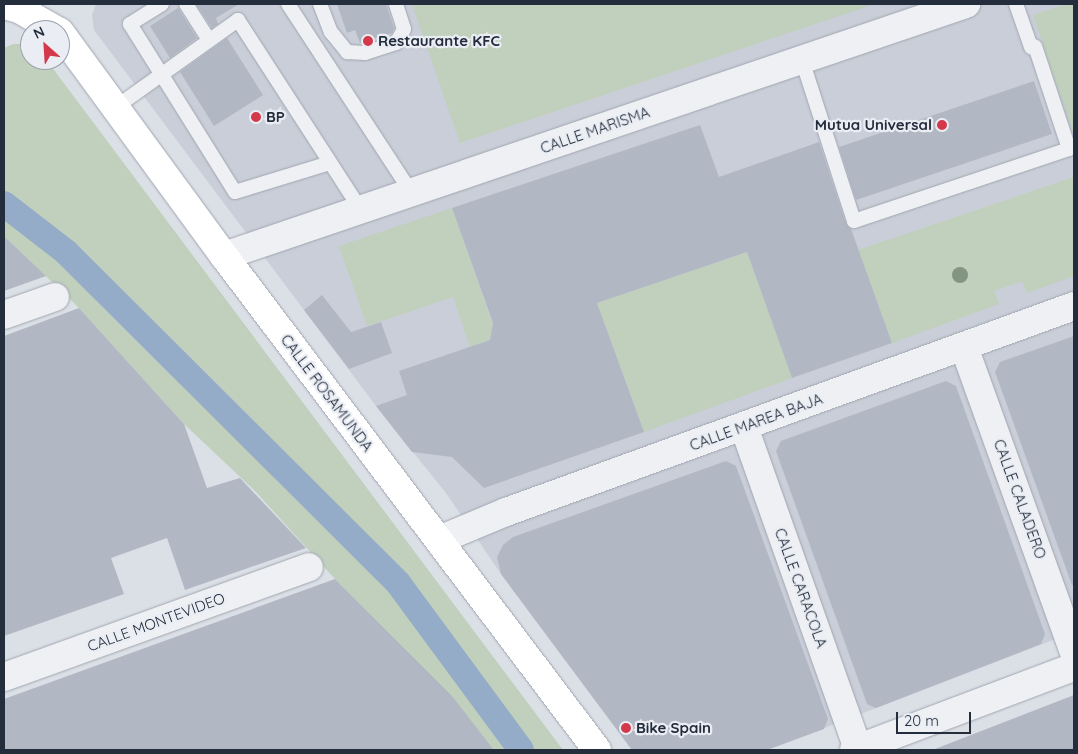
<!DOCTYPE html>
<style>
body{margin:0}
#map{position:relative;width:1078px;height:754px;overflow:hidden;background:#dbdfe6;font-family:Quicksand,sans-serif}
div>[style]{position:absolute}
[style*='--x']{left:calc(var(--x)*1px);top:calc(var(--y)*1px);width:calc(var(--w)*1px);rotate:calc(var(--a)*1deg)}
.built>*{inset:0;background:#c9ced8}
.green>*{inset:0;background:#c0d0bc}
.canal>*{height:26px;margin:-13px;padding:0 13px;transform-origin:13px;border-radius:13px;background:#94acc8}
.building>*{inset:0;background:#b2b8c3}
.roads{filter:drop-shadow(0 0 1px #a0a6b0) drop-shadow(0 0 1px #a0a6b0)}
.service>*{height:14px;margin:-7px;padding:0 7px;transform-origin:7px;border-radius:7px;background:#eef0f4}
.minor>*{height:28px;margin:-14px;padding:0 14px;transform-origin:14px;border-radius:14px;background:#eef0f4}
.secondary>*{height:28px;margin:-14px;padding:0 14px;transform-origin:14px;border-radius:14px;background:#fff}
.trees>*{width:16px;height:16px;margin:-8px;border-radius:50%;background:#819582}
.dots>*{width:14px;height:14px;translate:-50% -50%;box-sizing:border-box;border:2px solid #eaeef4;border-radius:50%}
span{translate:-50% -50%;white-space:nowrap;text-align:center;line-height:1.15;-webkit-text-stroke:4.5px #eaeef4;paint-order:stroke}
.poi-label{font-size:15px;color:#242d3c;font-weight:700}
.left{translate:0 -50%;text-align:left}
.right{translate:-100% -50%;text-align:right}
.street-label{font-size:15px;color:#242d3c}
.frame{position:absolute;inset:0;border:5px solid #242d3c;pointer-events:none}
.north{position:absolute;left:20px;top:20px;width:50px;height:50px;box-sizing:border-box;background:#eaeef4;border:1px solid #9ba1aa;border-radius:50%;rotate:334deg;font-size:14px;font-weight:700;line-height:20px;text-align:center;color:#242d3c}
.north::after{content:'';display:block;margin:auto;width:18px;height:22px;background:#d3384b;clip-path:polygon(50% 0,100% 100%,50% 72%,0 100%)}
.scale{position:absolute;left:896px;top:712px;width:75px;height:22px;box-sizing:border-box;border:2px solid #242d3c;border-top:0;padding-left:6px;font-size:15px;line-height:18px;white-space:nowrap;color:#242d3c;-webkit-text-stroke:4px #eaeef4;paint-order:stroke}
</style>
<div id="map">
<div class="built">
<div style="clip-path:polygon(96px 4px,1074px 4px,1074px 632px,767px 750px,632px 750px,501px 574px,446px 493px,376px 406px,94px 30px,92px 15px)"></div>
</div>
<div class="green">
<div style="clip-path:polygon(412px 4px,875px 4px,460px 143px)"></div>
<div style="clip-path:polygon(1066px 4px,1074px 4px,1074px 135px,1033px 15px)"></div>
<div style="clip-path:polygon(13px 44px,30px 44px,30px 60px,48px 62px,563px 750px,494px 750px,451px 696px,335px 579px,255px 491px,184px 424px,79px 308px,4px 236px,4px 48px)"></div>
<div style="clip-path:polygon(1074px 177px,1074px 276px,1027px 293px,1022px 281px,994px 291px,999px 304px,892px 343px,858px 250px)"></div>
<div style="clip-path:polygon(452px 208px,497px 337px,470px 347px,453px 297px,367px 326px,339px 246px)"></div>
<div style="clip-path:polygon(747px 252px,792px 378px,644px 432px,597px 303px)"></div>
</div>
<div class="canal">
<div style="--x:4;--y:204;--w:78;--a:37.7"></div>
<div style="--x:66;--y:252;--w:469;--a:44.9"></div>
<div style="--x:398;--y:583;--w:207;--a:53.6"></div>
</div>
<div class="building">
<div style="clip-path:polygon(196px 4px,239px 4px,216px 18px,218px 24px,212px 28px)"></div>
<div style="clip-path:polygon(337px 4px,386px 4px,394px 28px,392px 33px,360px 43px,355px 30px,347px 33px)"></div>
<div style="clip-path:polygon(178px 8px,197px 38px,170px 58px,150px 26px)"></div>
<div style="clip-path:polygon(227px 38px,263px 95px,214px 126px,180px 72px)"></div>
<div style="clip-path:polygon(1034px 81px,1052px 134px,856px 200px,839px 147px)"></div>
<div style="clip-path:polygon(700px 125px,719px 177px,819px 142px,846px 224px,851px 229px,892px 343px,792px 378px,747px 252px,597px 303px,644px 432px,484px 488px,452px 457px,412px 452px,376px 406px,407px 395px,399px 371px,490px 340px,493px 323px,452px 208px)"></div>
<div style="clip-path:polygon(4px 236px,46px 276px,4px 291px)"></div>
<div style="clip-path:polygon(322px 295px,351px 332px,381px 322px,392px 353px,349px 369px,304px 310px)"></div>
<div style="clip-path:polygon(79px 308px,184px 424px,207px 488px,240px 478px,306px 548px,185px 590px,167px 538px,111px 558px,124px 594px,4px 636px,4px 336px)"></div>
<div style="clip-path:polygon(1074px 336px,1074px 585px,1072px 585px,995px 372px,1000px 362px)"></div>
<div style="clip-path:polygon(946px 381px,956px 386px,1045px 634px,1041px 644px,876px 708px,867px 704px,776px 451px,781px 441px)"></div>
<div style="clip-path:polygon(726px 461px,736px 466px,828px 719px,824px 729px,767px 750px,632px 750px,501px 574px,497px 557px,503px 545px,513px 537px)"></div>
<div style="clip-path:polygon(335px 579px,452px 696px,494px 750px,4px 750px,4px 699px)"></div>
<div style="clip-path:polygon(1074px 695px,1074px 750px,936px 750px,935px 749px)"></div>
</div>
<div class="roads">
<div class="service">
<div style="--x:162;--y:4;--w:38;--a:148"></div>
<div style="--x:130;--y:24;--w:198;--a:58"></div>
<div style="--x:235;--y:192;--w:99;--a:-17"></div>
<div style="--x:186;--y:4;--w:43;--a:57.4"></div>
<div style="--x:288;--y:4;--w:225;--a:56.8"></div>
<div style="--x:320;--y:4;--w:30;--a:69"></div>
<div style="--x:331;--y:32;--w:26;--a:51"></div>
<div style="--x:347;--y:52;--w:18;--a:3"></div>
<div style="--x:365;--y:53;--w:33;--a:-18"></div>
<div style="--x:396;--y:43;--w:16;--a:-60"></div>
<div style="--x:404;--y:29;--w:26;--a:-108"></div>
<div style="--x:1016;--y:4;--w:46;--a:70.8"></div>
<div style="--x:802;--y:60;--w:169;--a:72.1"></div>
<div style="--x:854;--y:221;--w:227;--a:-18.5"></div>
<div style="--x:1069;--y:149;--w:108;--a:-108.3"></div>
<div style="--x:116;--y:107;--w:150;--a:-35.5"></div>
<div style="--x:238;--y:20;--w:226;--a:57.1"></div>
</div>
<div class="minor">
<div style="--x:224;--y:256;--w:784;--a:-18.76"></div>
<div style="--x:4;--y:315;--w:54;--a:-19.4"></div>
<div style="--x:964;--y:347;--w:324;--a:70.2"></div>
<div style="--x:744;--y:427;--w:342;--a:70.5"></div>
<div style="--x:439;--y:540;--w:73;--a:-22.7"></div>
<div style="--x:506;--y:512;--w:604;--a:-19.93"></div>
<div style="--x:4;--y:677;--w:324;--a:-19.8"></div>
<div style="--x:854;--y:750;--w:235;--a:-20.7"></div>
</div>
<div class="secondary">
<div style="--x:4;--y:5;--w:16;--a:15"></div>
<div style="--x:19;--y:9;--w:43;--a:29.6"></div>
<div style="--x:60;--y:32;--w:278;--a:53.8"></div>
<div style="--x:224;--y:256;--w:619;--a:52.94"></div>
</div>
</div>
<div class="trees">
<div style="left:960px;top:275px"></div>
</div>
<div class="dots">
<div style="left:368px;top:41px;background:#d3384b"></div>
<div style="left:256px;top:117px;background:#d3384b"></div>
<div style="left:942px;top:125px;background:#d3384b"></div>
<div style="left:626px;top:728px;background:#d3384b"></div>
</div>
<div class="poi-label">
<span class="left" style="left:378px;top:41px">Restaurante KFC</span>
<span class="left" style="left:266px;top:117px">BP</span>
<span class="right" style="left:932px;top:125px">Mutua Universal</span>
<span class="left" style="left:636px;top:728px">Bike Spain</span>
</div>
<div class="street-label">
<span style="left:595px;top:130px;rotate:-19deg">CALLE MARISMA</span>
<span style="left:327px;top:393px;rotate:53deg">CALLE ROSAMUNDA</span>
<span style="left:756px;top:422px;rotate:-20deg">CALLE MAREA BAJA</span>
<span style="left:1020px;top:499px;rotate:70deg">CALLE CALADERO</span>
<span style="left:801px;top:588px;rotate:70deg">CALLE CARACOLA</span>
<span style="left:156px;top:622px;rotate:-20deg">CALLE MONTEVIDEO</span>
</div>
<div class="frame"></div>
<div class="north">N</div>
<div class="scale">20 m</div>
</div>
